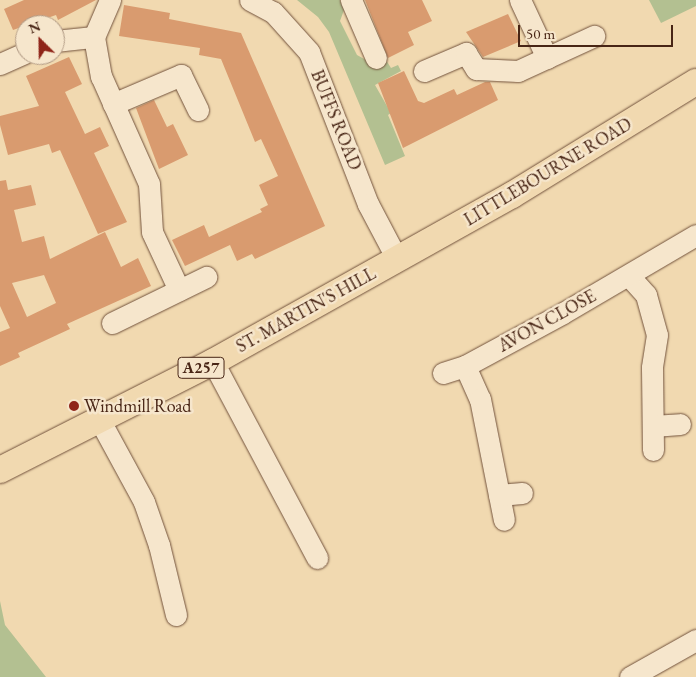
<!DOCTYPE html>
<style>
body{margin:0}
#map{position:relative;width:696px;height:677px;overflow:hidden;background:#f1d9b0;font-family:"EB Garamond",serif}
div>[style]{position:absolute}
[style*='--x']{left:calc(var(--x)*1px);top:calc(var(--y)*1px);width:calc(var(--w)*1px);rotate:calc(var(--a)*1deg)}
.green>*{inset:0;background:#b3c091}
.building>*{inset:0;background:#d99b6f}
.roads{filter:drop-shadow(0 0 1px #72523c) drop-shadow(0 0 1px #72523c)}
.minor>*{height:21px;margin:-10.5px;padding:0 10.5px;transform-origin:10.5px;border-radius:10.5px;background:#f6e6cc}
.major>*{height:26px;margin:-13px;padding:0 13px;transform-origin:13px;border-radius:13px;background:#f1d9b0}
.dots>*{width:14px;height:14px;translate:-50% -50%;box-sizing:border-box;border:2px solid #f6e6cc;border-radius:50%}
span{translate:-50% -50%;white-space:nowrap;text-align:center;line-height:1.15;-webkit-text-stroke:5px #f6e6cc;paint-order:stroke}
.shield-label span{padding:1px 4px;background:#f6e6cc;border:1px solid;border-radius:4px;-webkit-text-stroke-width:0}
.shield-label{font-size:16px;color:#482515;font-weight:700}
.street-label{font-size:18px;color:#482515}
.poi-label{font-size:18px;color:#482515}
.left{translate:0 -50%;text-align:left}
.north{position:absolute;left:15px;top:15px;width:50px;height:50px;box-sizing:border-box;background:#f6e6cc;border:1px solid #b09983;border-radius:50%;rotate:337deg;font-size:14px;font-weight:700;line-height:20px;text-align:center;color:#482515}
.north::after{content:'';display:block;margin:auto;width:18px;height:22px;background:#8f2418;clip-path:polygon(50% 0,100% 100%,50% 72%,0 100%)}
.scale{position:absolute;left:518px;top:25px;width:155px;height:22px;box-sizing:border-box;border:2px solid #482515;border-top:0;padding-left:6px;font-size:15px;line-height:18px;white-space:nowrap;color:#482515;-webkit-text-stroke:4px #f6e6cc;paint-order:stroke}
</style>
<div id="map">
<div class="green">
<div style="clip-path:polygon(297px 0,340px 0,344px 10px,340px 21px,357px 55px,366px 60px,386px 60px,391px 68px,398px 65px,401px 71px,375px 85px,391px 113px,388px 115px,405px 156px,385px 165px,329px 32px,318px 17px)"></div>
<div style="clip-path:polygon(649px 0,696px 0,696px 6px,661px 23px)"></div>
<div style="clip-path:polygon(0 601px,5px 625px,46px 677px,0 677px)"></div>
</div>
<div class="building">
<div style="clip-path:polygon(24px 0,96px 0,58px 20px,56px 15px,13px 30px,4px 9px)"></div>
<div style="clip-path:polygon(365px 0,422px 0,432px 21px,408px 32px,414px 45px,388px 58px)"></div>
<div style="clip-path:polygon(124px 5px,170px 13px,169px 19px,241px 33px,325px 226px,255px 259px,252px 254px,237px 261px,230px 245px,185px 266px,172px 240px,204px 225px,209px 237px,262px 212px,260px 209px,268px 205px,259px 185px,278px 176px,261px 139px,255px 142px,221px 59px,199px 55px,200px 48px,119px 36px)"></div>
<div style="clip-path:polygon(508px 14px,521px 41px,483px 57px,466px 32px)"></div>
<div style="clip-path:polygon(69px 57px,82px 84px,65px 92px,85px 134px,100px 127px,109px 146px,94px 153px,127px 222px,98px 234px,60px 150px,52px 153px,49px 144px,8px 155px,0 125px,0 116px,39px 106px,26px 76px)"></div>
<div style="clip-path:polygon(404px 71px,418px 101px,424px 103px,454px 89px,457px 95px,485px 82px,490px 82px,498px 100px,403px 148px,378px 83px)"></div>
<div style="clip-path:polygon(154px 100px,167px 127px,173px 124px,188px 155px,159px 169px,136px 108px)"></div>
<div style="clip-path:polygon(evenodd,6px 180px,8px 190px,31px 185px,36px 205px,14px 210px,22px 242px,44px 236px,50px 259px,105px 232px,121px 267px,138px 258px,151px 286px,67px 324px,70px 329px,18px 353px,20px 357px,0 366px,0 332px,10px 328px,0 306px,0 181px,6px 180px,44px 275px,56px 303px,27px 317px,12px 283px,44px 275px)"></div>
</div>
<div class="roads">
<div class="minor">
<div style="--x:110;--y:0;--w:40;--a:113.4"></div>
<div style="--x:94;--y:37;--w:40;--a:80"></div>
<div style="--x:101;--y:76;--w:118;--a:66"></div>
<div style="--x:149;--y:184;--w:48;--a:86.4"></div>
<div style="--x:152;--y:232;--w:64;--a:65"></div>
<div style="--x:250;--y:0;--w:26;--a:28"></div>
<div style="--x:273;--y:12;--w:54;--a:48"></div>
<div style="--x:309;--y:52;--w:163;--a:68.8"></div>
<div style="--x:368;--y:204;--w:62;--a:62.2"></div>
<div style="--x:351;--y:0;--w:63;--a:66.7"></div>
<div style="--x:520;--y:0;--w:64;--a:65"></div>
<div style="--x:55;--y:41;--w:39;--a:-6"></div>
<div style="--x:0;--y:64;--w:27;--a:-24"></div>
<div style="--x:424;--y:71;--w:46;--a:-23.2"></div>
<div style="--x:466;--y:53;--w:19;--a:58"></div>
<div style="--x:476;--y:69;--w:42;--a:2.7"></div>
<div style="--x:518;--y:71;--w:84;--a:-24.7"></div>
<div style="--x:113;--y:104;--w:74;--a:-23.1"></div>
<div style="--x:181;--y:75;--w:39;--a:64"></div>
<div style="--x:629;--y:276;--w:25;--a:48"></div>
<div style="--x:646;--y:295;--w:41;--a:74.6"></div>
<div style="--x:657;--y:335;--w:33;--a:99"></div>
<div style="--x:652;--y:368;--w:82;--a:89.3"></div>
<div style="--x:112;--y:323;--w:105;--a:-26.1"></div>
<div style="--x:213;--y:362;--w:222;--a:62"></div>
<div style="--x:465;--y:366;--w:36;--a:66"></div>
<div style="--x:480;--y:399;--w:123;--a:78.8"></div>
<div style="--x:443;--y:373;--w:23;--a:-18"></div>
<div style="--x:465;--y:366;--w:111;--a:-28.4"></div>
<div style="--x:563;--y:313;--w:154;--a:-30.4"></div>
<div style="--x:99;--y:419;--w:94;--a:61.5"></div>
<div style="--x:144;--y:502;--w:46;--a:70.8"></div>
<div style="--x:159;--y:545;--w:72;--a:76.3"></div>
<div style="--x:653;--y:426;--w:27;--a:-4"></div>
<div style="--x:499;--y:495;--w:23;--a:-5"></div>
<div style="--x:630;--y:677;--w:76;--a:-29.3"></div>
</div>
<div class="major">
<div style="--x:0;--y:470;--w:239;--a:-26.9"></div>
<div style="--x:213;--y:362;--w:342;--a:-29.2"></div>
<div style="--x:512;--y:195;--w:216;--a:-31.6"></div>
</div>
</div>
<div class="dots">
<div style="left:74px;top:406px;background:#8f2418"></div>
</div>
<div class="shield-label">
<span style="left:201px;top:368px">A257</span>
</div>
<div class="street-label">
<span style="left:336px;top:120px;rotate:68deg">BUFFS ROAD</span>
<span style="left:548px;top:172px;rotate:-31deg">LITTLEBOURNE ROAD</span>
<span style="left:306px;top:310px;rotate:-29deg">ST. MARTIN'S HILL</span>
<span style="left:547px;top:321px;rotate:-29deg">AVON CLOSE</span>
</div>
<div class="poi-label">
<span class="left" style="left:84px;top:406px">Windmill Road</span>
</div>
<div class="north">N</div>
<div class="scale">50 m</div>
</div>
